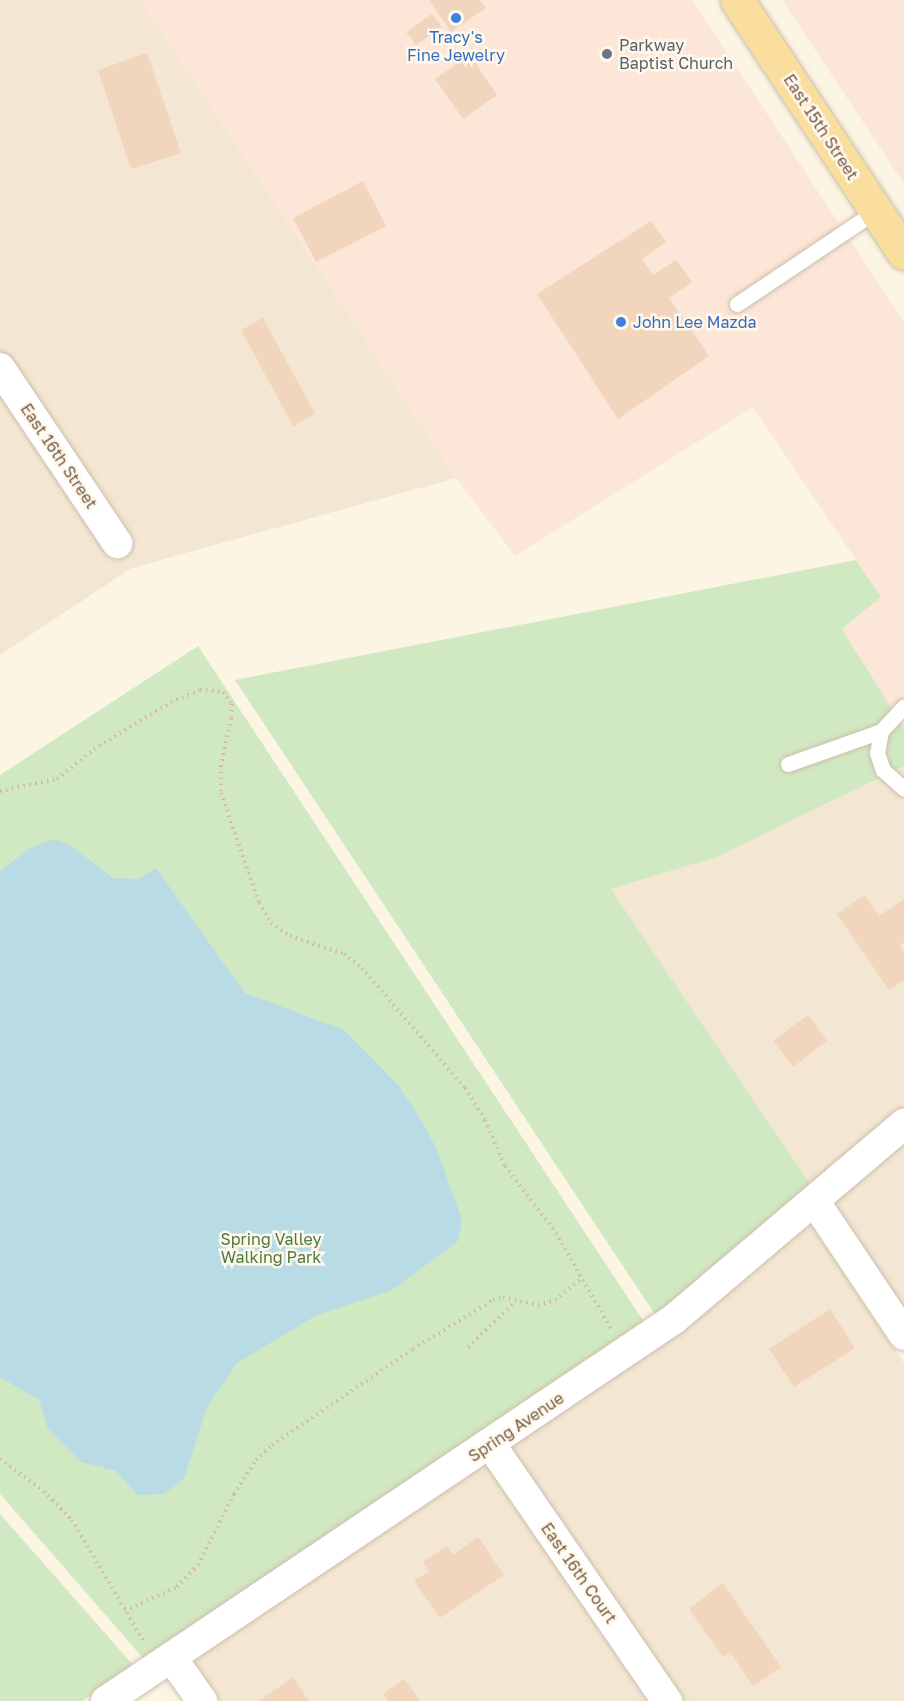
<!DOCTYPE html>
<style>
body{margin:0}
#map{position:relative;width:904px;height:1701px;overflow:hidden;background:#fcf5e4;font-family:"Golos Text",sans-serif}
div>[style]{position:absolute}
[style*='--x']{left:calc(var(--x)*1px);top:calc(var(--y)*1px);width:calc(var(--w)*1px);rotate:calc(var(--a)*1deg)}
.residential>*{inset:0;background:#f3e7d3}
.commercial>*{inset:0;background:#fce6d8}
.green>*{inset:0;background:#d0e9c3}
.water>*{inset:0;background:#b9dbe5}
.building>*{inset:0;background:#f1d5bc}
.path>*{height:4px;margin-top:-2px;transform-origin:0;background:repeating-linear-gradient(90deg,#d6b9a0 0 1.5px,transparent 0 6px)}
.roads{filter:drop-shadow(0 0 2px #cdbdab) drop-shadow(0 0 2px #cdbdab)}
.lane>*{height:15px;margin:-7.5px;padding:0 7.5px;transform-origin:7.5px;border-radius:7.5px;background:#fff}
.street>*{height:30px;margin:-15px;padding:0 15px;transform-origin:15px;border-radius:15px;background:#fff}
.primary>*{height:33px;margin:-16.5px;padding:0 16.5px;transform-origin:16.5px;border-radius:16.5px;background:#f9de9e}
.dots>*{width:16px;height:16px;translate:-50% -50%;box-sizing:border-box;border:3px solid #fff8eb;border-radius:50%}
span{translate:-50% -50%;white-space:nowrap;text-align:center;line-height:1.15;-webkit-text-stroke:5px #fff8eb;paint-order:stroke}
.shop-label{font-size:16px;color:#366cbe}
.left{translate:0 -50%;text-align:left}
.worship-label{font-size:16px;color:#5b616d}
.street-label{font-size:16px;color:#745c4a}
.park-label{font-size:16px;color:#4e7942}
</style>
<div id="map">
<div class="residential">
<div style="clip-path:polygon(0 0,141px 0,456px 478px,132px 568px,0 655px,0 388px,115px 561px,132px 549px,0 352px)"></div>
<div style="clip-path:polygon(904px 766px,904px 1107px,812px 1187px,611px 889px,717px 857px)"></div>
<div style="clip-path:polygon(904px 1142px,904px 1308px,834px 1203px)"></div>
<div style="clip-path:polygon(811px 1223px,904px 1363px,904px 1701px,685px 1701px,511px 1447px,682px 1330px)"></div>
<div style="clip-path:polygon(486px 1464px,648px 1701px,221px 1701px,192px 1659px)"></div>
</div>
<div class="commercial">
<div style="clip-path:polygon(141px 0,692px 0,904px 322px,904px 728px,842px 629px,881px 597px,753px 407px,515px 556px,456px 478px)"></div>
<div style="clip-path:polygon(782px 0,904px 0,904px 184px)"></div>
</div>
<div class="green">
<div style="clip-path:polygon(856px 560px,881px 597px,842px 629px,904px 728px,904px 766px,717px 857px,611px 889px,812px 1187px,656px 1316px,235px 680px)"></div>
<div style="clip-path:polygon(198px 646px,646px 1325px,143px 1658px,0 1494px,0 775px)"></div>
<div style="clip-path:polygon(0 1514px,134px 1666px,82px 1701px,0 1701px)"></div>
</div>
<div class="water">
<div style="clip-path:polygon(55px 839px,73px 847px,113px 878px,138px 879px,156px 868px,245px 993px,344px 1030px,399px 1086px,422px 1121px,437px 1150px,462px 1220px,458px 1241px,392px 1290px,317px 1315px,237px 1363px,207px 1407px,184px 1478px,164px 1494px,138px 1495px,116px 1471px,81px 1462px,48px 1429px,39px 1400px,0 1377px,0 871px,30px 848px)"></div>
</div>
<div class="building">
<div style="clip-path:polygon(429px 0,480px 0,486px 8px,451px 32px)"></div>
<div style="clip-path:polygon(432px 14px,442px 27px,416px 45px,406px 32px)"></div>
<div style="clip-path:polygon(147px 53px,181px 153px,131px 169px,98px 70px)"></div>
<div style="clip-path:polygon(470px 55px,497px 95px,463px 119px,435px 79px)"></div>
<div style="clip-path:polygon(363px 181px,386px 226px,316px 262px,293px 218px)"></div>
<div style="clip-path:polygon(651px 221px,666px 242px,642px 259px,653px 275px,676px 260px,692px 282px,669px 298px,709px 356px,618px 419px,537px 294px)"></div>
<div style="clip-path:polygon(263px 318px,315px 414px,293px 426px,241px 330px)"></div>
<div style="clip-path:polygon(864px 895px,879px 916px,904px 899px,904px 942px,899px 946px,904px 953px,904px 980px,889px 990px,837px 914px)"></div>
<div style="clip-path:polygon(808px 1015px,827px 1041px,793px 1067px,773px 1041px)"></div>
<div style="clip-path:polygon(830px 1309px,855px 1348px,794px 1387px,769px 1349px)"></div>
<div style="clip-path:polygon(478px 1537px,504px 1575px,440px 1618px,414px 1581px,429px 1571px,423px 1562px,447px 1546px,453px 1555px)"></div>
<div style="clip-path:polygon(723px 1583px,781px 1667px,753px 1686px,730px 1652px,723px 1657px,689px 1609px)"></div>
<div style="clip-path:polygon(293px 1677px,309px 1701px,259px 1701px)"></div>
<div style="clip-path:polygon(404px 1679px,420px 1701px,388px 1701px,383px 1694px)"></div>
</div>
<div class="path">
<div style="--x:0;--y:791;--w:58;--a:-11.9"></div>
<div style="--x:57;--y:779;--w:48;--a:-39"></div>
<div style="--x:94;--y:749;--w:90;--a:-31.4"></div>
<div style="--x:171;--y:702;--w:31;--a:-22"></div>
<div style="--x:200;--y:690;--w:23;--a:5"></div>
<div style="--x:223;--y:692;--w:15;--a:53"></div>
<div style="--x:232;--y:704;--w:14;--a:94"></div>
<div style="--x:231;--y:718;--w:49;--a:101.8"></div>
<div style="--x:221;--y:766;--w:27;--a:90"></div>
<div style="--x:221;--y:793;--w:116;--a:70.9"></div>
<div style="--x:259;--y:903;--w:23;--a:59"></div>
<div style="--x:271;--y:923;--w:23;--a:34"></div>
<div style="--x:290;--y:936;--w:57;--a:18.4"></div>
<div style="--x:344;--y:954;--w:23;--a:38"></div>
<div style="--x:362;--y:968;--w:158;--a:49.4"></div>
<div style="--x:465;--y:1088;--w:38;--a:58"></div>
<div style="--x:485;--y:1120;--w:50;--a:66.5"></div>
<div style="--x:505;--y:1166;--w:84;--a:52.7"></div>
<div style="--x:556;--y:1233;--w:111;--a:60.2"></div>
<div style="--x:468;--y:1347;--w:66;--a:-43.8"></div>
<div style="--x:0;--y:1459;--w:54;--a:36"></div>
<div style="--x:44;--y:1491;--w:40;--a:46"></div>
<div style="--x:72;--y:1520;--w:142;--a:59.5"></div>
<div style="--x:125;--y:1611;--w:57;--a:-24.8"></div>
<div style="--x:177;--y:1587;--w:30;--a:-46"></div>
<div style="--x:198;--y:1565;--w:80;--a:-63.1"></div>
<div style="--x:234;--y:1494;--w:40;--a:-57.1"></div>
<div style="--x:256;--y:1460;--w:22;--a:-43"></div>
<div style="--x:272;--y:1445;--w:171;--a:-34.2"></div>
<div style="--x:413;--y:1349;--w:94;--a:-31.5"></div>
<div style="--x:493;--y:1300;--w:10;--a:-17"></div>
<div style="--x:503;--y:1297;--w:36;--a:13"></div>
<div style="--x:538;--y:1305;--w:18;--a:-16"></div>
<div style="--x:555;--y:1300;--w:35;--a:-39"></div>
</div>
<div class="roads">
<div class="lane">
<div style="--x:737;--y:304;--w:167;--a:-33.8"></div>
<div style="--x:881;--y:731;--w:22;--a:100"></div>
<div style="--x:877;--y:753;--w:18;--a:71"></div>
<div style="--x:883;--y:770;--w:28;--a:42"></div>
<div style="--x:788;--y:764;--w:99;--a:-19.5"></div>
<div style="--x:881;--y:731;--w:34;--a:-47"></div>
</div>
<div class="street">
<div style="--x:0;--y:368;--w:211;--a:56.2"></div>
<div style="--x:815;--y:1202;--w:160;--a:56.2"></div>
<div style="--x:491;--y:1445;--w:311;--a:55.5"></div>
<div style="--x:171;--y:1657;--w:54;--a:54.8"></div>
<div style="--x:106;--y:1701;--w:685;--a:-33.92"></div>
<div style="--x:674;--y:1319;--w:302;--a:-40.3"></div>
</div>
<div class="primary">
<div style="--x:737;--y:0;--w:303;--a:56.6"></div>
</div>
</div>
<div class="dots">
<div style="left:456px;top:18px;background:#3f7fe0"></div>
<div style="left:607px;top:54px;background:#6b7280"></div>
<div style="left:621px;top:322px;background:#3f7fe0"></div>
</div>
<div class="shop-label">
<span style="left:456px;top:46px">Tracy's<br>Fine Jewelry</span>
<span class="left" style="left:633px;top:322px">John Lee Mazda</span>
</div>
<div class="worship-label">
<span class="left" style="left:619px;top:54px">Parkway<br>Baptist Church</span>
</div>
<div class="street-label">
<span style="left:821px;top:127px;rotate:57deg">East 15th Street</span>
<span style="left:59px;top:456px;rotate:56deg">East 16th Street</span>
<span style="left:516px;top:1427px;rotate:-34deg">Spring Avenue</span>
<span style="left:579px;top:1573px;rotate:55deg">East 16th Court</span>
</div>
<div class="park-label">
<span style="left:271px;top:1248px">Spring Valley<br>Walking Park</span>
</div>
</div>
